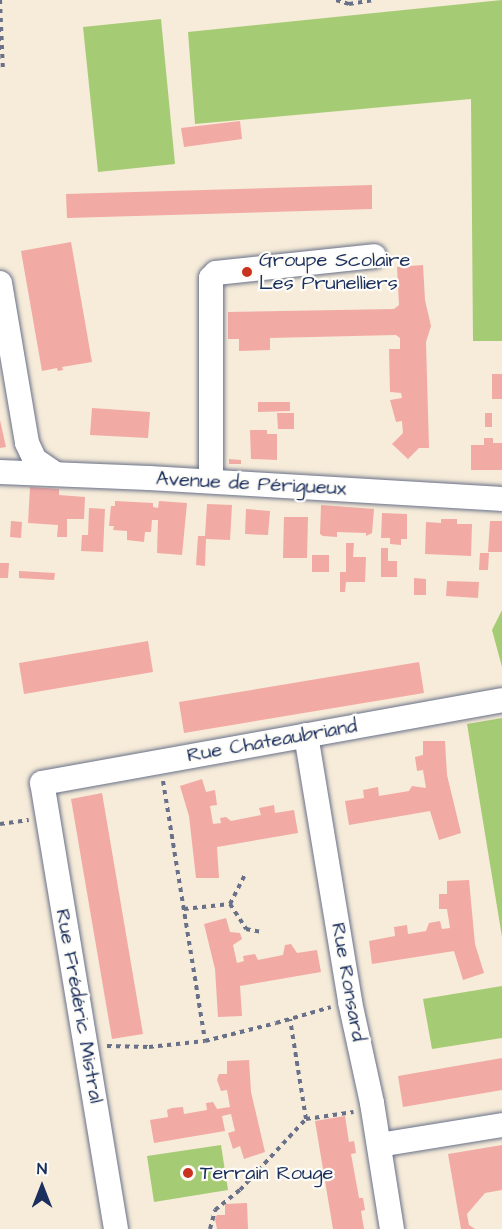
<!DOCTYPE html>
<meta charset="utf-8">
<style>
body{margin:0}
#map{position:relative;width:502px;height:1229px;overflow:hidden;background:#f7ecd9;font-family:"Architects Daughter",sans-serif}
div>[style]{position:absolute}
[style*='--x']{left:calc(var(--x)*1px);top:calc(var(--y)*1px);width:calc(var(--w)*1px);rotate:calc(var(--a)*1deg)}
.green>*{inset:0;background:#a6cb75}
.building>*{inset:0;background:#f2aaa4}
.path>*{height:4px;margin-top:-2px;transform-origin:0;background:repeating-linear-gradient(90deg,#687189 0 4.5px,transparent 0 9px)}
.roads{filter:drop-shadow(0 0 2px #687189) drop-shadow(0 0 2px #687189)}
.minor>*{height:24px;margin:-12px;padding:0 12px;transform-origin:12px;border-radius:12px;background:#fff}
.dots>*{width:16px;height:16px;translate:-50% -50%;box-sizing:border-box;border:3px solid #fdfcf7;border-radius:50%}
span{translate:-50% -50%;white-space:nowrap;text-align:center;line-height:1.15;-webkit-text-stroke:4.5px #fdfcf7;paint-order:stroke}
.poi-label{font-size:20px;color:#1b2f5e}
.left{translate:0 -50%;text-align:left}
.street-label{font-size:20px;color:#1b2f5e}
.north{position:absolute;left:12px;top:1157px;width:60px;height:60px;-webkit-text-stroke:4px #fdfcf7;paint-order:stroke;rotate:0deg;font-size:16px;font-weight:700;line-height:24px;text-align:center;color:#1b2f5e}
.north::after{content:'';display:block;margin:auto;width:21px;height:27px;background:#1b2f5e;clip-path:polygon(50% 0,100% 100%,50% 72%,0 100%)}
</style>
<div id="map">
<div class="green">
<div style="clip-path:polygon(502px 0,502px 341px,473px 341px,471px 99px,195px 124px,188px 32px)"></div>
<div style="clip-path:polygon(161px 19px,175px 164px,98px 172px,83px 27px)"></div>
<div style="clip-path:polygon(502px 610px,502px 667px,492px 630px)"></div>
<div style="clip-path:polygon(502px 718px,502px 937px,467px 724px)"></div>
<div style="clip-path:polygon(502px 986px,502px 1038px,432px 1049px,423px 999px)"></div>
<div style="clip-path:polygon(221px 1145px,228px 1190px,154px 1202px,147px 1156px)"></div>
</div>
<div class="building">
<div style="clip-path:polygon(240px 121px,242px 139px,184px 147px,181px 128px)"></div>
<div style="clip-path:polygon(372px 185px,372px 209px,67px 218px,66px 194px)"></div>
<div style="clip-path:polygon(71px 242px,92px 362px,62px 367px,63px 370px,58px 371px,57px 368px,42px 371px,21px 251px)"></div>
<div style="clip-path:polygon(423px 265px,425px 300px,431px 326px,426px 342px,429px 448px,419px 448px,408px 459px,392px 444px,403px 433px,402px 421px,396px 422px,390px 400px,402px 398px,401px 393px,390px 392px,389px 349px,400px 349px,400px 338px,396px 335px,270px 338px,270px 350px,239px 351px,239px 339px,228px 339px,228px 312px,394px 309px,399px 305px,397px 267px)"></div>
<div style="clip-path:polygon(492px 374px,502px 374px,502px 399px,492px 399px)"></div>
<div style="clip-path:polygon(258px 402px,290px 402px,290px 411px,258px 412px)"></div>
<div style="clip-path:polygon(92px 408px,150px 412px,148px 438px,90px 435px)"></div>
<div style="clip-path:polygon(277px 413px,294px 413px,294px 429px,278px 429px)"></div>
<div style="clip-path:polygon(485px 413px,492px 413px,492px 427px,485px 427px)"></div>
<div style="clip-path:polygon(0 420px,6px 447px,0 448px)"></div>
<div style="clip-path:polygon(250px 430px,267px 430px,267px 434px,277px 434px,277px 460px,251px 459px)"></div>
<div style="clip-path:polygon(484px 438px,493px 438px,493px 443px,502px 443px,502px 470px,471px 470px,471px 445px,484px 445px)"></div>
<div style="clip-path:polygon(229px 459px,241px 460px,241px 464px,229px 464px)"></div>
<div style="clip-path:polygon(30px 487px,59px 489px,59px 495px,85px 497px,84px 519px,67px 519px,67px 537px,57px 537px,58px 525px,28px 523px)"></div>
<div style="clip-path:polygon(115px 501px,153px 503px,153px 507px,158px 508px,159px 501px,187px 503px,182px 555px,157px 553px,158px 520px,152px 520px,151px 532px,145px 532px,144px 542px,127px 540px,127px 531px,113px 530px,114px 526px,109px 526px,111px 506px,115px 506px)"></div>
<div style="clip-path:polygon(207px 504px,232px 505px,230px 540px,206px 539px,205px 566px,196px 565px,198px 536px,205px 536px)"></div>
<div style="clip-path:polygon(321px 505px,374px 509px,372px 533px,366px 536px,366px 533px,337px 532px,337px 537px,323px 536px,320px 534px)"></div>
<div style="clip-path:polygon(89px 508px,105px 509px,103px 552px,81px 551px,82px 535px,88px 535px)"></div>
<div style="clip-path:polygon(246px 509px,270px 511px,268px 535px,245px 534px)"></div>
<div style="clip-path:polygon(382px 513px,407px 514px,407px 539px,401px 539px,401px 545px,390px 544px,390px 538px,381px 538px)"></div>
<div style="clip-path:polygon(284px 517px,308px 517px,307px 558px,283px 558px)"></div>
<div style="clip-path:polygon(441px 519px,457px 519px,457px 524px,472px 524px,471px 556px,425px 554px,426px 522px,441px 523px)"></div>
<div style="clip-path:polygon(11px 521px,22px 522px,21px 538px,10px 537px)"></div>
<div style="clip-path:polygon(490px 521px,502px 521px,502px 552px,488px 552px)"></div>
<div style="clip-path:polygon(346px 543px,354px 543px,353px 557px,366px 557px,365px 582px,346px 582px,345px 592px,340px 592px,340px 572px,346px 572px)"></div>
<div style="clip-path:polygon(381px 548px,388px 548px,388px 561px,397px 561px,397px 577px,381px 577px)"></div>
<div style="clip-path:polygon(480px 553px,489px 553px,488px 570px,479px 570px)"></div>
<div style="clip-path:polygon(312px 555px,329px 555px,329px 572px,312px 572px)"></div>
<div style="clip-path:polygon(0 563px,9px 563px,8px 578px,0 578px)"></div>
<div style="clip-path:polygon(19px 571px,55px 573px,54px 580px,19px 578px)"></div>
<div style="clip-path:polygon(414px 578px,426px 579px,426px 595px,414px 595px)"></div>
<div style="clip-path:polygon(447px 581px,479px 582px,478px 598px,446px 596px)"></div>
<div style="clip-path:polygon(148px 641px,153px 672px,24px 694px,19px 663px)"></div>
<div style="clip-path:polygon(419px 662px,424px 693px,184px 733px,179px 702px)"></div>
<div style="clip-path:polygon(423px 741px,445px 741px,447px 775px,461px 833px,439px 840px,430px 811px,349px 825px,345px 801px,364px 798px,363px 790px,378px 787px,379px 796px,409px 791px,412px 786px,426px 788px,423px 770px,417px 771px,415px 757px,423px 755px)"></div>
<div style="clip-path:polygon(202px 779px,206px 792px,215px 790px,217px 805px,210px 806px,213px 824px,221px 823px,220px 818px,226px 817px,231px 821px,261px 815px,259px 808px,274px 805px,275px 813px,294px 810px,298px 833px,217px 847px,219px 878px,196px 878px,189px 816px,180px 786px)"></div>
<div style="clip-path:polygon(102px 793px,143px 1034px,112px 1039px,71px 799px)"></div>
<div style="clip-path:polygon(469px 880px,475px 944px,484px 973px,463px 980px,454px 951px,372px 964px,369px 941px,395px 936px,394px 927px,407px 925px,408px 934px,426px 931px,429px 923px,440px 921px,442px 929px,450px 928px,447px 909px,439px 909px,439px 894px,447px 894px,447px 881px)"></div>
<div style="clip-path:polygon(226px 918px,230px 932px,240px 933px,242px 939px,233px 945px,237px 963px,244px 961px,243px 956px,255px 954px,258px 960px,283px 955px,285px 945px,291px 944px,297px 953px,317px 950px,321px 972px,240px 986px,242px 1016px,218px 1017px,215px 969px,204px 924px)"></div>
<div style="clip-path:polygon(502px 1058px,502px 1090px,403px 1107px,398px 1076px)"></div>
<div style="clip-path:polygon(249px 1060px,251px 1092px,265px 1152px,244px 1159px,240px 1146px,233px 1149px,228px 1133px,235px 1131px,231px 1114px,222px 1116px,225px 1131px,154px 1143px,150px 1120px,168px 1117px,167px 1110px,172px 1108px,183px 1107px,184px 1114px,207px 1110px,206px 1103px,213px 1102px,217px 1109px,230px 1107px,227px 1090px,221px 1091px,217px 1080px,219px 1074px,227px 1074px,227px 1061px)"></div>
<div style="clip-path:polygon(345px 1116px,349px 1142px,354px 1141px,356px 1153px,351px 1154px,359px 1198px,363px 1198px,365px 1210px,361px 1211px,364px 1229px,333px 1229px,315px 1121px)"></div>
<div style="clip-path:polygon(502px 1145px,502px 1190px,485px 1193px,467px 1214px,469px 1225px,475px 1229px,461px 1229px,448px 1154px)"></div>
<div style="clip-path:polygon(247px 1203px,248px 1229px,217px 1229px,215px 1219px,217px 1215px,225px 1215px,225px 1204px)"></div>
</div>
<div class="path">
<div style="--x:0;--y:0;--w:71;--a:87.6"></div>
<div style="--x:336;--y:0;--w:14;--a:17"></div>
<div style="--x:349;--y:4;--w:25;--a:-9"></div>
<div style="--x:163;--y:781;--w:263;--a:80.8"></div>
<div style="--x:0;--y:824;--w:29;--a:-8"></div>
<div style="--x:230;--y:904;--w:30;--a:57"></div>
<div style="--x:246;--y:929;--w:15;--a:11"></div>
<div style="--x:184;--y:909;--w:46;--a:-6.2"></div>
<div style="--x:230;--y:904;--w:33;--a:-63"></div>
<div style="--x:107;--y:1046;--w:42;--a:1.4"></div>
<div style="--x:149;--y:1047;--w:56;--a:-6.1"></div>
<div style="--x:205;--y:1041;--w:73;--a:-14.2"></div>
<div style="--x:276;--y:1023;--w:57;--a:-16.2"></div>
<div style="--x:306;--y:1119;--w:48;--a:-8.5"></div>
<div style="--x:210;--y:1229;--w:20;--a:-75"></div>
<div style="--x:215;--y:1210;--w:32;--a:-39"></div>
<div style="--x:240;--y:1190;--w:97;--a:-47.1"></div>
<div style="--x:306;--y:1119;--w:101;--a:-99.1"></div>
</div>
<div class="roads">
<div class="minor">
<div style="--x:0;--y:283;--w:162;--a:80.4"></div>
<div style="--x:27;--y:443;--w:19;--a:65"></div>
<div style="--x:35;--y:460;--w:23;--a:34"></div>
<div style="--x:0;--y:472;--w:149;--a:2.3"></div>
<div style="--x:149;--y:478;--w:354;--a:3.4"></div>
<div style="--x:211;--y:481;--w:203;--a:-90"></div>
<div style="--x:211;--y:278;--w:7;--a:-45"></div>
<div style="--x:216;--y:273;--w:159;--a:-6.1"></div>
<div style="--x:306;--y:735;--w:271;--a:80.6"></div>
<div style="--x:350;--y:1002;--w:103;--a:77.7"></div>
<div style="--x:372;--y:1103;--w:128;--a:81"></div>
<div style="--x:379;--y:1145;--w:125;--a:-9.2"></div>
<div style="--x:116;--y:1229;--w:452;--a:-99.4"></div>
<div style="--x:42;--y:783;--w:467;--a:-10.2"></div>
</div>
</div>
<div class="dots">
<div style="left:247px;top:272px;background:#c8321e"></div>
<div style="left:188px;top:1173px;background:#c8321e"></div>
</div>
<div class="poi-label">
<span class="left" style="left:259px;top:272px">Groupe Scolaire<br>Les Prunelliers</span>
<span class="left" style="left:200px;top:1173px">Terrain Rouge</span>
</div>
<div class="street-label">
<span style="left:251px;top:484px;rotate:3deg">Avenue de Périgueux</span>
<span style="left:272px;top:741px;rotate:-10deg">Rue Chateaubriand</span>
<span style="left:348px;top:982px;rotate:80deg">Rue Ronsard</span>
<span style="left:79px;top:1006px;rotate:80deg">Rue Frédéric Mistral</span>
</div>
<div class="north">N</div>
</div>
